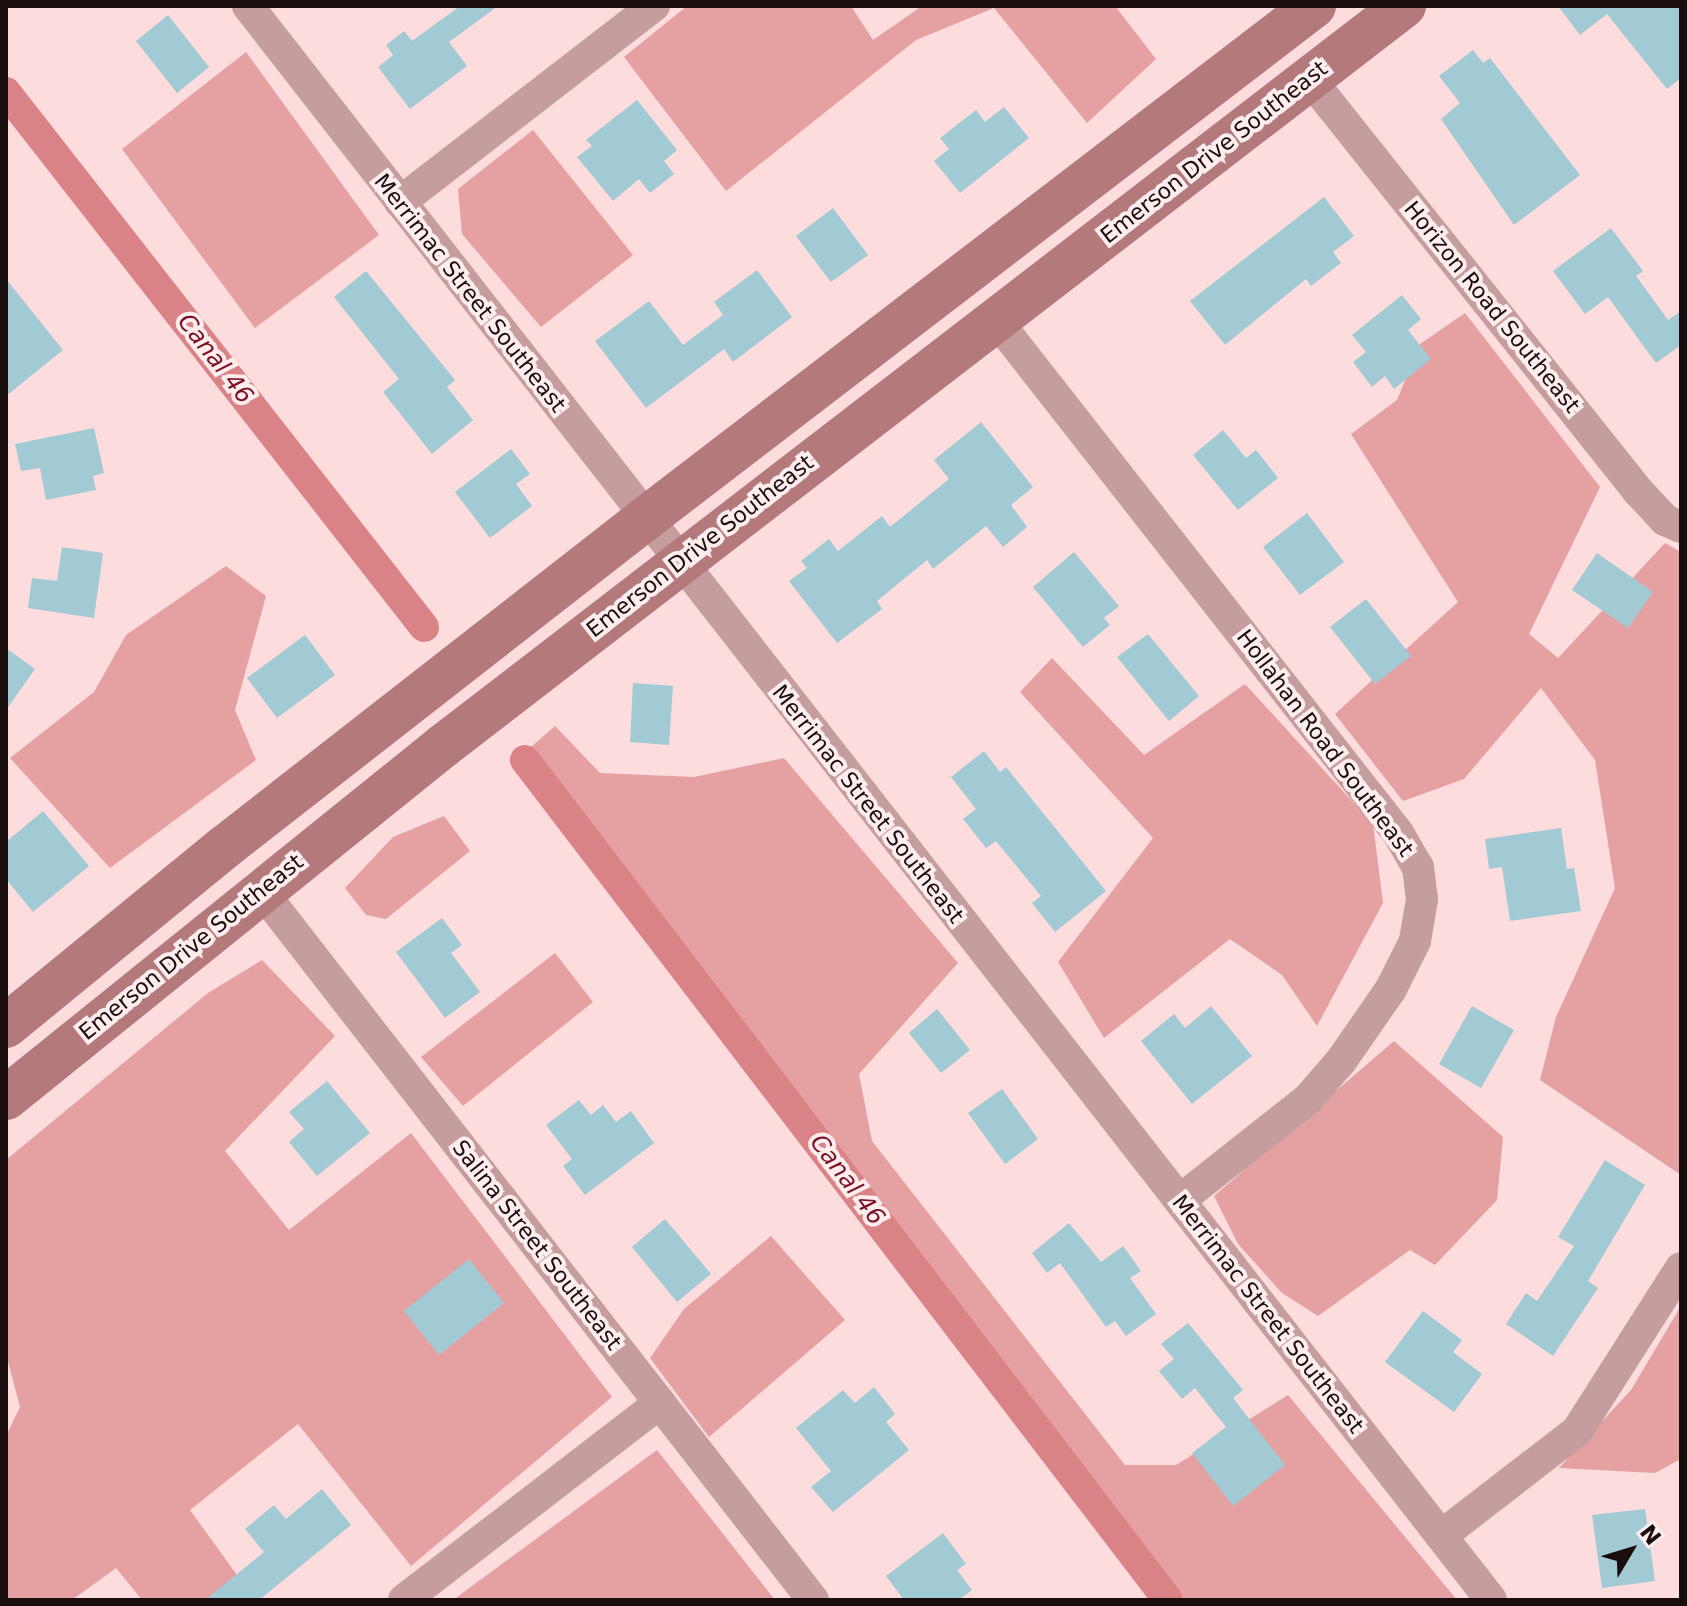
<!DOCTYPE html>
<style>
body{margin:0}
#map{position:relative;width:1687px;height:1606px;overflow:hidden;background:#fcdcdc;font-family:"DejaVu Sans",sans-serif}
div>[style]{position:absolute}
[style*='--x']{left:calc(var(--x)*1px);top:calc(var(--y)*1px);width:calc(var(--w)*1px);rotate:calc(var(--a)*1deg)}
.green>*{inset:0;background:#e5a0a2}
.canal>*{height:30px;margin:-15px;padding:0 15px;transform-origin:15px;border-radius:15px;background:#da8387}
.building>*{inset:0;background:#a1cad4}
.street>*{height:32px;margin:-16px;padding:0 16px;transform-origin:16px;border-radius:16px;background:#c59d9e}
.secondary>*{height:44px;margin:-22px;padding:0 22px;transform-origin:22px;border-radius:22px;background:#b3797b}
span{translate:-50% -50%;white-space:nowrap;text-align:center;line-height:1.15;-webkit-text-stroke:8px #feeded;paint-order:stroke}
.street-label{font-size:22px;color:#1a0d0d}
.water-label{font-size:24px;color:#7a1126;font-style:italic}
.frame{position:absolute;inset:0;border:8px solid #1a0d0d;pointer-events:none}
.north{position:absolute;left:1591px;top:1510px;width:80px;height:80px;-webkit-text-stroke:6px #feeded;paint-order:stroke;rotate:52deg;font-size:22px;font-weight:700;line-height:32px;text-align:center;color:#1a0d0d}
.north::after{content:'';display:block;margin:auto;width:28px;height:36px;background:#1a0d0d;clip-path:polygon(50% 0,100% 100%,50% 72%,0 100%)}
</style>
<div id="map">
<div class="green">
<div style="clip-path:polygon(687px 6px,851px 6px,873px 40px,922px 6px,1115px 6px,1156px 59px,1087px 123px,994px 8px,916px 40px,726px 191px,624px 57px)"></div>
<div style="clip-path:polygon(246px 52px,379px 235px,255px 328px,122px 149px)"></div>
<div style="clip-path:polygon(533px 130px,633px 255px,541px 327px,462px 234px,458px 189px)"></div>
<div style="clip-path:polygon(1465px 313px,1600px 487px,1529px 634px,1558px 658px,1665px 543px,1681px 552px,1681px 1175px,1540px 1080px,1556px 1017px,1615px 888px,1595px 760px,1541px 688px,1464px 779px,1403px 801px,1335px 714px,1458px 602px,1351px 434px,1397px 400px,1420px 344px)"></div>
<div style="clip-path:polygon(226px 566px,266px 596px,235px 710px,256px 760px,110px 868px,10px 758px,94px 692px,126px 635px)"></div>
<div style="clip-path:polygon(1052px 658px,1144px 755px,1245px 684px,1373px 824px,1383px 903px,1317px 1026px,1282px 975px,1230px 939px,1104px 1038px,1058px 962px,1153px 838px,1020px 692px)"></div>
<div style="clip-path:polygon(555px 726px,600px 773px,694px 777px,784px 758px,958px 963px,859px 1074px,872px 1141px,1125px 1465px,1176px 1465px,1288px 1395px,1457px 1600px,1183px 1600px,531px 747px)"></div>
<div style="clip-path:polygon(444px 816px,470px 851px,386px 919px,366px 915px,345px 888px,393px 837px)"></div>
<div style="clip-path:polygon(555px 953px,593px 1002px,463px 1106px,421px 1057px)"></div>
<div style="clip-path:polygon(262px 960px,335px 1036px,225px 1151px,289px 1230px,411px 1133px,612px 1397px,411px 1566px,298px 1424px,190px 1510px,255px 1600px,142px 1600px,116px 1568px,72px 1600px,6px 1600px,6px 1436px,20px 1407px,6px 1354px,6px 1160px,208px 993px)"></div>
<div style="clip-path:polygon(1394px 1041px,1503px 1137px,1497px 1200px,1435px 1265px,1410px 1250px,1318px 1316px,1282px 1293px,1238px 1244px,1214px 1196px)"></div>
<div style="clip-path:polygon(771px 1236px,845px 1320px,709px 1437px,650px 1358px,684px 1309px)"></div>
<div style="clip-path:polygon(1681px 1306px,1681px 1459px,1655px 1473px,1559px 1468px,1631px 1390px)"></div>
<div style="clip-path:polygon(657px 1450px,775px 1600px,453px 1600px)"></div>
</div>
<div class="canal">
<div style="--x:6;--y:92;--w:679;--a:52"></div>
<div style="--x:525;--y:760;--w:1058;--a:52.57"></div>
</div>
<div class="building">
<div style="clip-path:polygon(460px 6px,498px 6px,449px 42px,467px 66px,410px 109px,378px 67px,393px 55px,386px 45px,404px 31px,412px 41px)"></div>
<div style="clip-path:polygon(1558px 6px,1681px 6px,1681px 78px,1667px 89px,1607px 14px,1580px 35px)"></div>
<div style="clip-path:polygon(168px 15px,209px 67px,177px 93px,136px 41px)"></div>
<div style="clip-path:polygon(1473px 50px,1483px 63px,1490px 58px,1580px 175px,1514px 225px,1441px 119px,1460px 103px,1439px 76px)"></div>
<div style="clip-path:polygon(637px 100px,677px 150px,664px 161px,674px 174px,650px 193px,639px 179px,613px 201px,577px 157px,592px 146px,586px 140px)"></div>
<div style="clip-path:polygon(1004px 107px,1029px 138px,960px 193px,934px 161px,949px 149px,940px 138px,976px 110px,985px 122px)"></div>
<div style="clip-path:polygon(1324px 197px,1354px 236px,1333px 252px,1341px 263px,1311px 286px,1306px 279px,1225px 345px,1190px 301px)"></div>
<div style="clip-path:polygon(833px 208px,868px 255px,831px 282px,796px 236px)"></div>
<div style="clip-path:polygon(1611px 228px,1643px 271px,1636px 276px,1668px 320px,1681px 311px,1681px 345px,1656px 363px,1608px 297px,1585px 314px,1553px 271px)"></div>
<div style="clip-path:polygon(757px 270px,792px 317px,733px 362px,724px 349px,646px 408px,595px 341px,649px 301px,683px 345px,723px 315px,714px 302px)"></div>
<div style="clip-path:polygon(366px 271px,455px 380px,447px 387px,473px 420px,432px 454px,383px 392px,399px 379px,334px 297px)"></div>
<div style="clip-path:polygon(6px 279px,63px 350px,6px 396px)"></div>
<div style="clip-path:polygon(1402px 295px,1421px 319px,1408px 330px,1431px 359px,1394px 389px,1385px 376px,1372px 387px,1353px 362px,1366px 352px,1352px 335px)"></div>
<div style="clip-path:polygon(981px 422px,1033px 487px,1011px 505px,1027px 527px,1003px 547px,986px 526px,933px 569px,927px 560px,877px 601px,882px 609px,837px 643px,789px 581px,807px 568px,801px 561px,829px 539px,838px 551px,882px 516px,890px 527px,949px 479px,934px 460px)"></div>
<div style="clip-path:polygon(94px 428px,104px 473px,93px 476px,96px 490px,46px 500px,40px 468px,21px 471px,15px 444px)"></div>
<div style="clip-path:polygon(1223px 430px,1246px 458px,1256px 450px,1278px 478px,1238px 510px,1193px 455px)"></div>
<div style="clip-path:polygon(511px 449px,530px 474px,516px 484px,532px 506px,490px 538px,455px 492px)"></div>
<div style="clip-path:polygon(1307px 513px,1344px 562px,1300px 595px,1263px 547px)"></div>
<div style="clip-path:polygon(62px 547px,103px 553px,94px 618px,28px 608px,32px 578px,57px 581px)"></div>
<div style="clip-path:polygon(1074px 552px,1119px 606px,1104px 618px,1110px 625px,1083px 647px,1033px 587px)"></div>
<div style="clip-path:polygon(1597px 553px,1653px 592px,1628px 628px,1572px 590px)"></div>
<div style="clip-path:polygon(1366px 599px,1411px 656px,1375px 684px,1330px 627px)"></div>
<div style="clip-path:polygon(1148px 634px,1199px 696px,1169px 721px,1117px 657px)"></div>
<div style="clip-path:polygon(305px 635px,335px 675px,277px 718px,247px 678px)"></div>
<div style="clip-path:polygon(6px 648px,35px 669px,6px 710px)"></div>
<div style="clip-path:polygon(633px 683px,673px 686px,669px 745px,630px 742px)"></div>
<div style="clip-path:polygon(984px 751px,1000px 772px,1006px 767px,1106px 891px,1055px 932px,1032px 903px,1041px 896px,996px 841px,986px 848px,963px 819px,976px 809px,951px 777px)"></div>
<div style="clip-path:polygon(43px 811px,89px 866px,33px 912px,6px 879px,6px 842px)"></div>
<div style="clip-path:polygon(1561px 828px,1567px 869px,1574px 868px,1581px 911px,1510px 921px,1502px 867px,1489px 869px,1485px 839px)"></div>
<div style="clip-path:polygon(442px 918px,462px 945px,451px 953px,480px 992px,445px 1018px,396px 952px)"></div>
<div style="clip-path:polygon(1211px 1006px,1252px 1056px,1192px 1104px,1141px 1041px,1174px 1014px,1185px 1028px)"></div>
<div style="clip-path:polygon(1472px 1006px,1514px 1030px,1481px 1088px,1439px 1064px)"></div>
<div style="clip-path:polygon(937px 1009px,970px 1050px,941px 1073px,909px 1033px)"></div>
<div style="clip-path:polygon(327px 1081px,370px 1133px,317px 1176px,289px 1142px,304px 1129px,289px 1112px)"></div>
<div style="clip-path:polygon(1002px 1089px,1038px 1139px,1005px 1164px,968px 1113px)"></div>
<div style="clip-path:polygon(579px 1100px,591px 1115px,603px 1105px,616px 1122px,631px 1111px,654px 1143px,585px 1195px,563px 1166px,572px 1159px,546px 1125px)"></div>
<div style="clip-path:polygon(1605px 1160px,1645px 1185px,1588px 1281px,1598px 1288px,1553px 1356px,1506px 1324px,1526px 1293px,1537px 1301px,1574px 1246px,1558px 1237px)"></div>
<div style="clip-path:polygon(665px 1219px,711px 1274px,677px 1302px,632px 1247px)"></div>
<div style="clip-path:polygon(1069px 1223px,1101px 1262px,1123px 1246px,1141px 1271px,1130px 1278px,1156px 1314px,1126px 1336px,1115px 1321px,1106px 1327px,1060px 1263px,1047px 1273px,1032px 1253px)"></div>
<div style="clip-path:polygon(469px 1259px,504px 1303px,439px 1355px,404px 1311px)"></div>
<div style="clip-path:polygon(1423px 1311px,1462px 1340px,1453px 1352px,1482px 1374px,1454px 1412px,1385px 1362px)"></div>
<div style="clip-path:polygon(1188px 1323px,1243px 1390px,1233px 1398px,1285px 1465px,1233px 1506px,1192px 1453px,1226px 1427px,1195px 1388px,1182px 1399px,1159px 1371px,1174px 1359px,1161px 1344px)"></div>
<div style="clip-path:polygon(874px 1387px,895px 1414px,886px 1422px,909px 1450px,833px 1512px,811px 1487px,831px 1471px,796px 1428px,843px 1390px,855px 1403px)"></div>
<div style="clip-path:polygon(322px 1489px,351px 1525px,259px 1600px,205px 1600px,264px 1552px,245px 1529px,274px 1505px,286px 1519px)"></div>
<div style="clip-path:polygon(1645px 1509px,1655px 1581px,1602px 1588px,1592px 1515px)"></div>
<div style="clip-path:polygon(943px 1533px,966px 1564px,957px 1570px,972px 1590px,959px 1600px,904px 1600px,886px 1576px)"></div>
</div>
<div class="street">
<div style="--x:248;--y:6;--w:2021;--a:52.05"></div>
<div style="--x:1309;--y:78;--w:528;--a:51.46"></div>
<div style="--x:1638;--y:491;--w:40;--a:47"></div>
<div style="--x:1665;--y:520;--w:17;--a:24"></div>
<div style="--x:400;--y:202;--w:321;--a:-37.7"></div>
<div style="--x:996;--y:320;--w:652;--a:51.92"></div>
<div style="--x:1398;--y:833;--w:39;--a:60"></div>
<div style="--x:1418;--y:867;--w:32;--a:83"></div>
<div style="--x:1422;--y:899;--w:43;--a:99.5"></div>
<div style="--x:1415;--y:941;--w:54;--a:116.6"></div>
<div style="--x:1391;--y:989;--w:88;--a:124.8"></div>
<div style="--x:1341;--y:1061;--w:50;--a:131"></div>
<div style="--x:1308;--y:1099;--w:163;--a:141.7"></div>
<div style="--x:260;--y:889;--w:901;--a:52.13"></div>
<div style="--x:1441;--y:1536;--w:172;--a:-37.7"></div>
<div style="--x:1577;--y:1431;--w:193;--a:-57.5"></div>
<div style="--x:404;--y:1600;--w:323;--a:-37.6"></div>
</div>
<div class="secondary">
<div style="--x:6;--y:1026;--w:284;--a:-39.3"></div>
<div style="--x:226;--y:846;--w:531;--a:-37.97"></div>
<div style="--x:645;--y:519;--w:843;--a:-37.48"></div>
<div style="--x:6;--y:1098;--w:561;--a:-38.85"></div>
<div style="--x:443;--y:746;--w:1213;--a:-37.6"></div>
</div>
<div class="street-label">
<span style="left:1214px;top:152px;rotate:-38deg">Emerson Drive Southeast</span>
<span style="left:470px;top:293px;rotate:52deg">Merrimac Street Southeast</span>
<span style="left:1492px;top:307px;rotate:51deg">Horizon Road Southeast</span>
<span style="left:700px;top:546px;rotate:-38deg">Emerson Drive Southeast</span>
<span style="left:1325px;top:743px;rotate:53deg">Hollahan Road Southeast</span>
<span style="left:868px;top:804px;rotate:52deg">Merrimac Street Southeast</span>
<span style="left:191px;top:947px;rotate:-39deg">Emerson Drive Southeast</span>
<span style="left:537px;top:1245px;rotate:52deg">Salina Street Southeast</span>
<span style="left:1268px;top:1314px;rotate:52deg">Merrimac Street Southeast</span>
</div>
<div class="water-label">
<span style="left:215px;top:359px;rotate:52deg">Canal 46</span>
<span style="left:847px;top:1180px;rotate:53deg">Canal 46</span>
</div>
<div class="frame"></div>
<div class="north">N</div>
</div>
